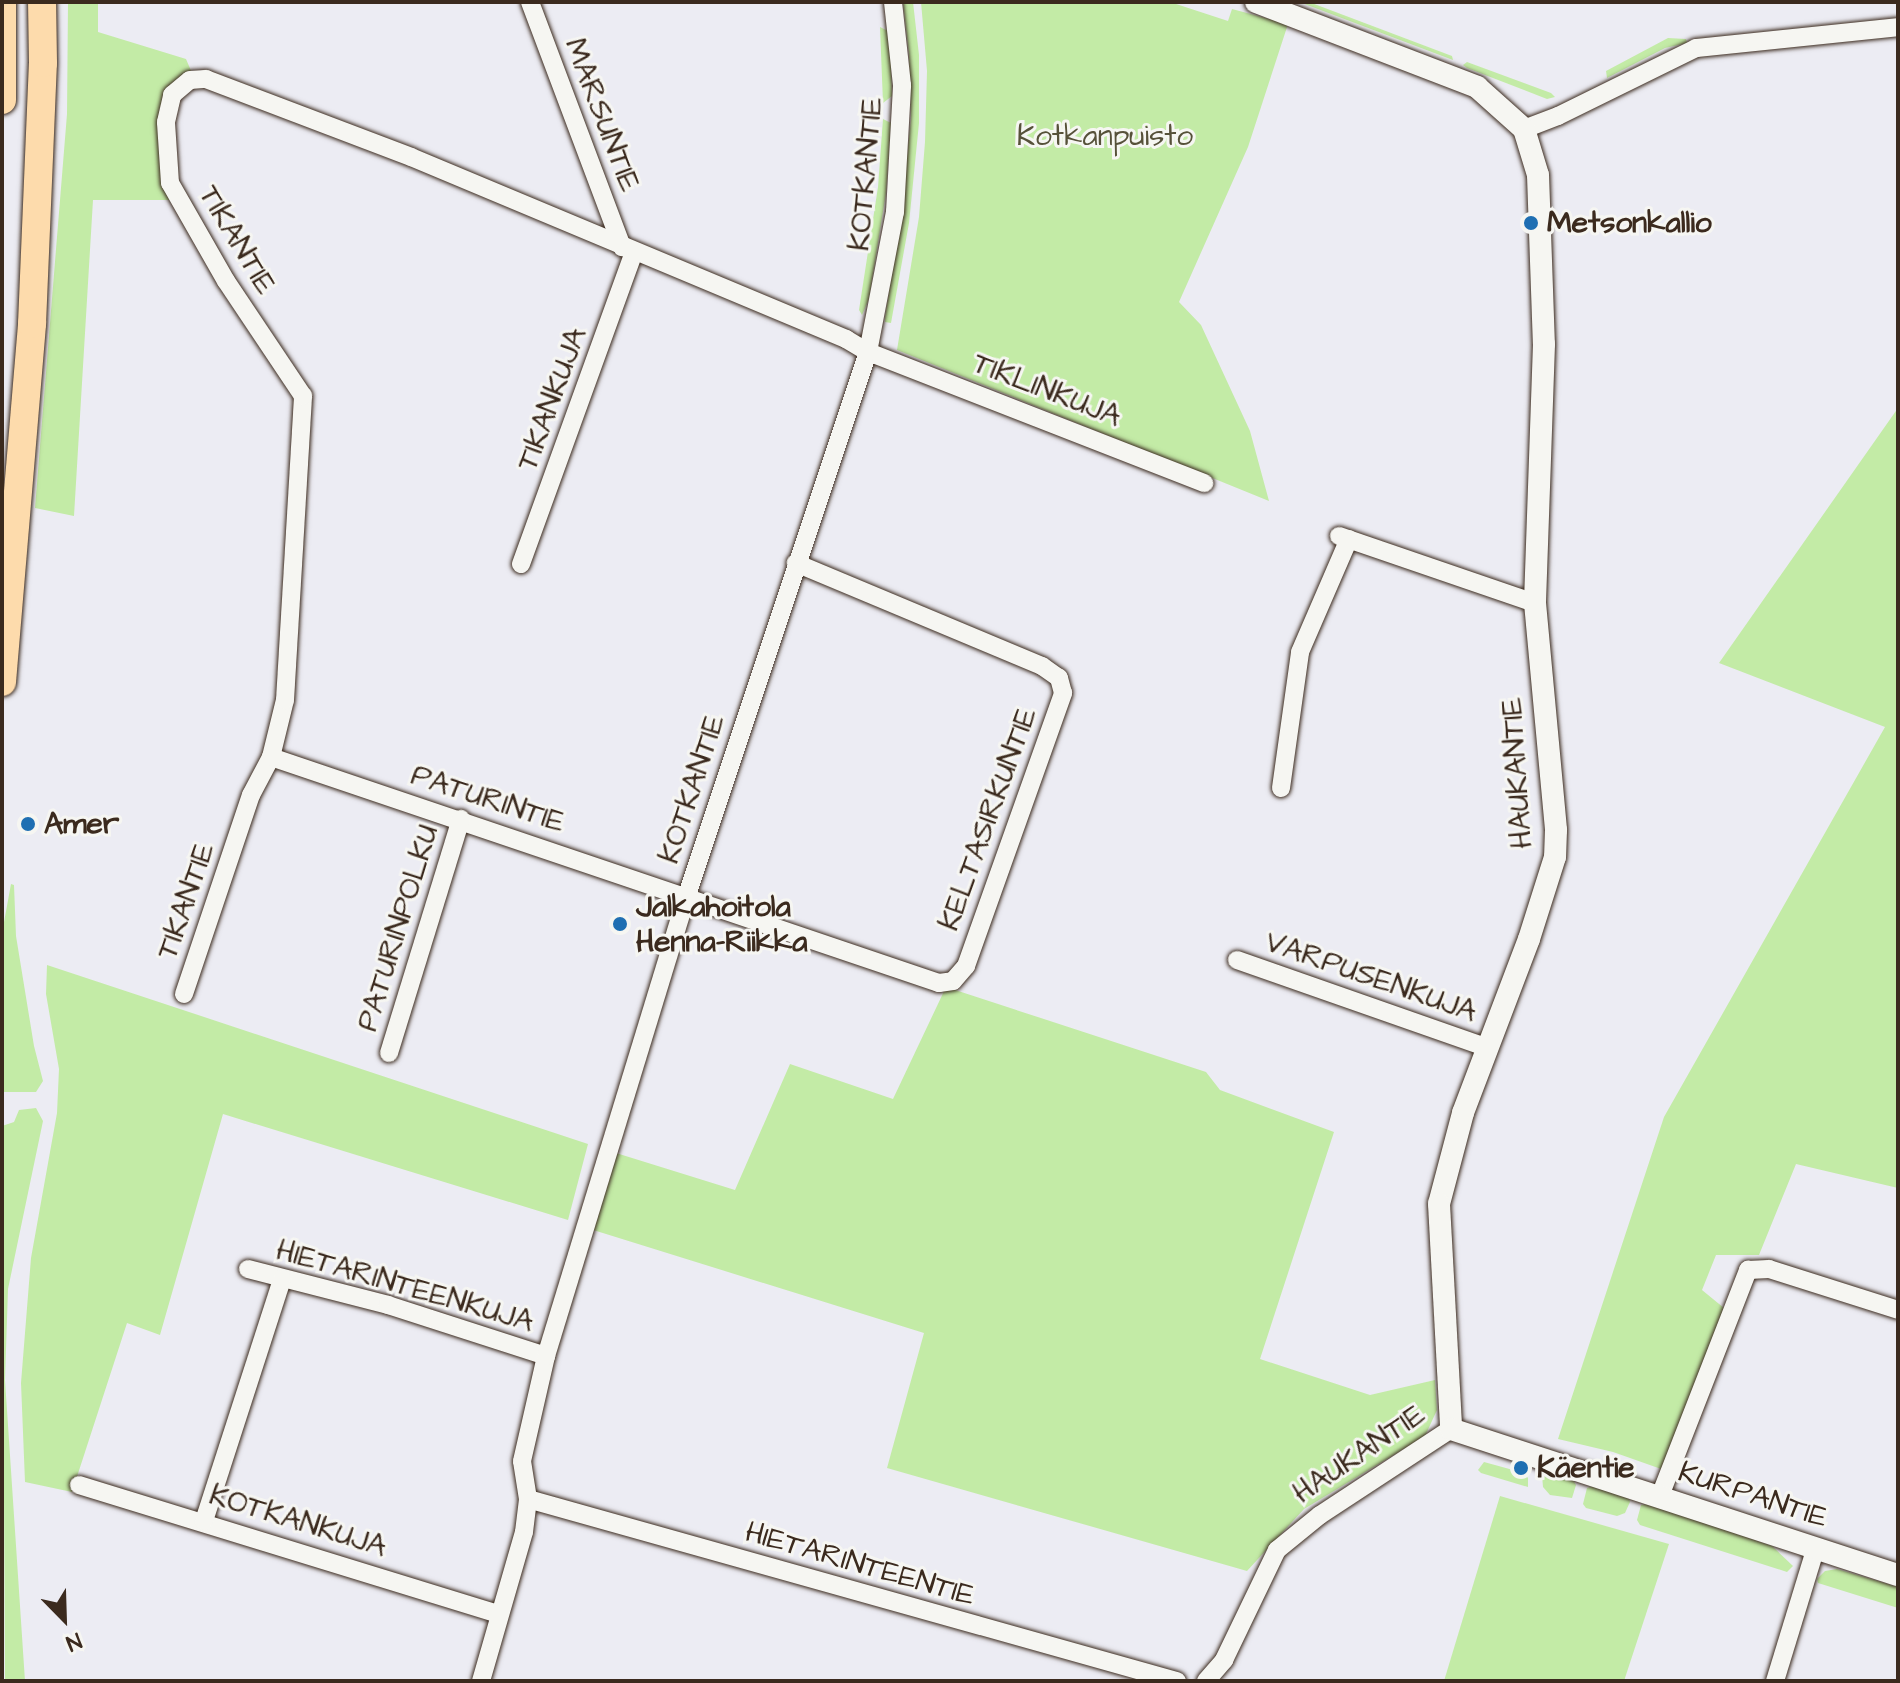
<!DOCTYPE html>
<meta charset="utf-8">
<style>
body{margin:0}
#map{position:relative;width:1900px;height:1683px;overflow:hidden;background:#ececf3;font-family:"Architects Daughter",sans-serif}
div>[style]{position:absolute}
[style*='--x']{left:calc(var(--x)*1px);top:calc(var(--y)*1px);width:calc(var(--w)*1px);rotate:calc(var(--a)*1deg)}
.green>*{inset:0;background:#c3eba6}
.roads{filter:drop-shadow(0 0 2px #3b2a1e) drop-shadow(0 0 2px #3b2a1e)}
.minor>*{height:18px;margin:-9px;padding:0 9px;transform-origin:9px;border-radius:9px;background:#f6f6f2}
.tertiary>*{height:22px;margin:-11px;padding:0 11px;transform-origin:11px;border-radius:11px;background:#f6f6f2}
.primary>*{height:28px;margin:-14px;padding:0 14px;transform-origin:14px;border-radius:14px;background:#fddbac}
.dots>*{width:22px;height:22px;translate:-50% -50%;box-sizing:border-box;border:4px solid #f6f6f2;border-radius:50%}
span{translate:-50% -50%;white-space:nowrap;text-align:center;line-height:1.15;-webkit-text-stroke:6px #f6f6f2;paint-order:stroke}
.street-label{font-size:30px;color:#3b2a1e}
.park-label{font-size:30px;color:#565139}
.poi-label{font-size:30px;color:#3b2a1e;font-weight:700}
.left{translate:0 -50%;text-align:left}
.frame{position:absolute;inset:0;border:4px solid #3b2a1e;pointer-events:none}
.north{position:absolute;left:24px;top:1579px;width:80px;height:80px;-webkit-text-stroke:6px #f6f6f2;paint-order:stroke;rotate:157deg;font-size:22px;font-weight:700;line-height:32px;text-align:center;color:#3b2a1e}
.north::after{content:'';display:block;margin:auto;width:28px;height:36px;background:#3b2a1e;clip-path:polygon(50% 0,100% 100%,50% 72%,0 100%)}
</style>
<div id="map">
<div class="green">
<div style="clip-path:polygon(68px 2px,98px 2px,98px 32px,186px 59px,192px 73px,169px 93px,175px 200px,93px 200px,74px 516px,35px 508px,67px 114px)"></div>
<div style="clip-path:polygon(903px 2px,913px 2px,919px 55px,919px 123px,909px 223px,891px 323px,885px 322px,885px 318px,900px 221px,911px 119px,909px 54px)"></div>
<div style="clip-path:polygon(921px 2px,1170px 2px,1228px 21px,1232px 9px,1288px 24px,1248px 147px,1179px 302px,1201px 325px,1250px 431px,1269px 501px,897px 350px,919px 217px,925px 142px,927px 71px)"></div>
<div style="clip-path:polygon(1309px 2px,1452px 56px,1453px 60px,1302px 3px)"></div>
<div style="clip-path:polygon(880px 27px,890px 32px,892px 96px,883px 103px)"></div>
<div style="clip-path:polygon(1668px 38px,1686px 39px,1687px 43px,1665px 48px,1607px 78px,1606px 71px)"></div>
<div style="clip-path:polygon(1467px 62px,1551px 93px,1555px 97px,1547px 99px,1467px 68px,1463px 65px)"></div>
<div style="clip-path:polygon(883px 119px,891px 123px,886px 193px,869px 299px,862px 315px,859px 310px,878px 187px)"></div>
<div style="clip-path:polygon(1898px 408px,1898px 1188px,1796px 1164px,1759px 1255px,1716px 1255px,1702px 1290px,1724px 1308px,1664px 1470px,1613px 1452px,1558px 1439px,1664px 1117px,1885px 727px,1719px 663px)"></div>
<div style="clip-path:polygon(11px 884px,14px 885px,16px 936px,34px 1046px,43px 1081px,36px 1092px,2px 1092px,2px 933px)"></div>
<div style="clip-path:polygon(47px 965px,588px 1144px,568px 1220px,223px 1114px,160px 1335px,127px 1323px,72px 1492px,25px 1482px,21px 1383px,31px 1258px,57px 1113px,59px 1069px,46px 994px)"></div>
<div style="clip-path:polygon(946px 987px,1206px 1072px,1220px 1090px,1334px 1132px,1260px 1359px,1370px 1395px,1435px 1380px,1437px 1410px,1425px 1436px,1304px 1509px,1247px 1571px,887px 1468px,924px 1333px,590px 1229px,616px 1153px,735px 1190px,790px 1064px,893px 1099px)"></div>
<div style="clip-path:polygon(36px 1108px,43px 1121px,8px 1289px,5px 1380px,25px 1681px,5px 1681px,2px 1126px,14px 1122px,19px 1110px)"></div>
<div style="clip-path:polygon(1484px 1462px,1524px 1473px,1528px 1478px,1528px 1487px,1481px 1473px,1478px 1470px)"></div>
<div style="clip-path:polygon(1554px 1473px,1573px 1480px,1576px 1485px,1572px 1498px,1550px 1495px,1543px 1487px,1542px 1475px)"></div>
<div style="clip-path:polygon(1593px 1486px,1628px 1496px,1630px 1502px,1625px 1513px,1617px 1516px,1586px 1508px,1583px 1504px,1587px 1488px)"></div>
<div style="clip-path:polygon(1500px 1496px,1669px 1544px,1624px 1681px,1444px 1681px)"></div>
<div style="clip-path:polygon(1649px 1504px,1772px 1546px,1793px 1566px,1787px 1572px,1640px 1525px,1637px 1520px,1641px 1505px)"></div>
<div style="clip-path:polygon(1837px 1569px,1898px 1587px,1898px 1608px,1818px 1583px,1817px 1579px,1825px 1571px)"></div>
</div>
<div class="roads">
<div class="minor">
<div style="--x:530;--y:2;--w:262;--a:69.4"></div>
<div style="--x:1524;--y:129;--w:36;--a:-21"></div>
<div style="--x:1558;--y:116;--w:154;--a:-26.2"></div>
<div style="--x:1696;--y:48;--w:203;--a:-5.9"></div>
<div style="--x:1339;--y:536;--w:207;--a:18.9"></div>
<div style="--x:521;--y:564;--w:332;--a:-70.1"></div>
<div style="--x:271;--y:757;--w:705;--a:18.69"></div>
<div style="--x:939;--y:983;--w:14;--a:-8"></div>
<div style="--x:953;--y:981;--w:20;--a:-49"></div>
<div style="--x:966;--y:966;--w:290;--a:-70.4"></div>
<div style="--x:1063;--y:693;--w:16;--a:-105"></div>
<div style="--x:1059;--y:678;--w:21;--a:-145"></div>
<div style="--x:1042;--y:666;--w:267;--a:-157.3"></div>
<div style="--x:1281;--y:788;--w:137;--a:-82"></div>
<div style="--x:1300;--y:652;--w:123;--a:-66.6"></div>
<div style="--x:1237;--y:960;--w:264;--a:19.3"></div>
<div style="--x:184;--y:994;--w:210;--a:-71.4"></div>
<div style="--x:251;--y:795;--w:43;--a:-62.2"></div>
<div style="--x:271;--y:757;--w:59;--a:-76.2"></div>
<div style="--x:285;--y:700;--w:305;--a:-86.6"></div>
<div style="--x:303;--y:396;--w:138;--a:-123.8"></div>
<div style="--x:226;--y:281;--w:113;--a:-119.7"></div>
<div style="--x:170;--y:183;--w:61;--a:-93.8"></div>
<div style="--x:166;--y:122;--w:28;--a:-77"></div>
<div style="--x:172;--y:95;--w:23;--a:-40"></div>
<div style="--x:190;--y:80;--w:16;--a:-4"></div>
<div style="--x:206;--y:79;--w:219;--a:20.8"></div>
<div style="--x:411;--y:157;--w:472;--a:22.7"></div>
<div style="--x:846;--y:339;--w:26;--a:31"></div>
<div style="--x:868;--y:352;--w:361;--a:21.3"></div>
<div style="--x:389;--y:1053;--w:245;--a:-72.9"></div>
<div style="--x:248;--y:1269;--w:145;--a:14.4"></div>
<div style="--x:388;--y:1305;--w:166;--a:17.9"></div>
<div style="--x:79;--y:1485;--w:439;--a:17.1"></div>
<div style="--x:1660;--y:1496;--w:243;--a:-68.7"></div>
<div style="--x:1748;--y:1270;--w:21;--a:-3"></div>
<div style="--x:1769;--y:1269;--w:135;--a:17.6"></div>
<div style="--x:528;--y:1499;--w:674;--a:15.67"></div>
<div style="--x:204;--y:1521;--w:254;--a:-72.1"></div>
<div style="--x:481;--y:1681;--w:155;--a:-73.9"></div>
<div style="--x:524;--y:1532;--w:33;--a:-83"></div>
<div style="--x:528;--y:1499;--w:38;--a:-99"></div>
<div style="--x:522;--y:1461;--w:108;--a:-77.1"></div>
<div style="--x:546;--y:1356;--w:479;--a:-73"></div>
<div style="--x:686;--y:898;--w:576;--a:-71.57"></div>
<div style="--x:868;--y:352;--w:143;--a:-79.1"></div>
<div style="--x:895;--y:212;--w:127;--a:-86.8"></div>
<div style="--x:902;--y:85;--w:83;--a:-96.2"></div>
<div style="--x:1206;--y:1681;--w:28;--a:-49"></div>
<div style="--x:1224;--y:1660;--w:122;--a:-64.3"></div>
<div style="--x:1277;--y:1550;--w:55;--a:-39.1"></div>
<div style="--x:1320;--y:1515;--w:157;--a:-33.3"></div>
<div style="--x:1775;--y:1681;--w:140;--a:-73"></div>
</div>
<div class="tertiary">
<div style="--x:1256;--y:2;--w:237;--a:21"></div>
<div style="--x:1477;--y:87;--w:63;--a:41.8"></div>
<div style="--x:1524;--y:129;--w:48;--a:73.1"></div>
<div style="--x:1538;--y:175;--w:169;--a:88"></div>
<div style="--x:1544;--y:344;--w:259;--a:92"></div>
<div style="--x:1535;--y:603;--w:228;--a:84.7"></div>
<div style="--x:1556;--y:830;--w:27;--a:92"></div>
<div style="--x:1555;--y:857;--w:86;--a:107.6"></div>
<div style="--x:1529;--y:939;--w:186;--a:110.8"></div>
<div style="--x:1463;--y:1113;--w:94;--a:104.8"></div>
<div style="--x:1439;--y:1204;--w:225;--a:86.9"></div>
<div style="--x:1451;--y:1429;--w:470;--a:18.1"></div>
</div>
<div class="primary">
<div style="--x:2;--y:100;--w:98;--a:-90"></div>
<div style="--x:2;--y:682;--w:359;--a:-85.2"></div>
<div style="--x:32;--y:324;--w:261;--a:-87.6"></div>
<div style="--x:43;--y:63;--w:61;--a:-90.9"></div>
</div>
</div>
<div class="dots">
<div style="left:1531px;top:223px;background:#1f6fb2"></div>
<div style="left:28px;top:824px;background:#1f6fb2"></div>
<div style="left:620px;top:924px;background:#1f6fb2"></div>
<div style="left:1521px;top:1468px;background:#1f6fb2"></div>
</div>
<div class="street-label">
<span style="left:602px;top:115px;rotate:69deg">MARSUNTIE</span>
<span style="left:866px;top:174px;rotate:-85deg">KOTKANTIE</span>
<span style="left:237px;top:240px;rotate:59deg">TIKANTIE</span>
<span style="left:1047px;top:390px;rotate:21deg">TIKLINKUJA</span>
<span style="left:552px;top:399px;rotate:-70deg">TIKANKUJA</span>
<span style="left:1517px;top:773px;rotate:-94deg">HAUKANTIE</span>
<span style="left:692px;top:789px;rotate:-72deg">KOTKANTIE</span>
<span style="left:488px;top:799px;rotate:18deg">PATURINTIE</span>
<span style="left:988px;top:819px;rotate:-70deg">KELTASIRKUNTIE</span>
<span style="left:186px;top:901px;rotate:-71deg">TIKANTIE</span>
<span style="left:398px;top:928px;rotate:-73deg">PATURINPOLKU</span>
<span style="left:1371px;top:977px;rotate:19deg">VARPUSENKUJA</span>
<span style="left:405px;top:1286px;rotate:16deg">HIETARINTEENKUJA</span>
<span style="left:1359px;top:1454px;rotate:-34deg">HAUKANTIE</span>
<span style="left:1753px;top:1495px;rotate:18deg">KURPANTIE</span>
<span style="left:298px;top:1521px;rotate:17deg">KOTKANKUJA</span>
<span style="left:860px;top:1564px;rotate:16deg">HIETARINTEENTIE</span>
</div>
<div class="park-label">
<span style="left:1105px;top:136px">Kotkanpuisto</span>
</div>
<div class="poi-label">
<span class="left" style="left:1547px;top:223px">Metsonkallio</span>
<span class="left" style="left:44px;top:824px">Amer</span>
<span class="left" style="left:636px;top:924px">Jalkahoitola<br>Henna-Riikka</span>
<span class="left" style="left:1537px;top:1468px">Käentie</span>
</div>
<div class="frame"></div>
<div class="north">N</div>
</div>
